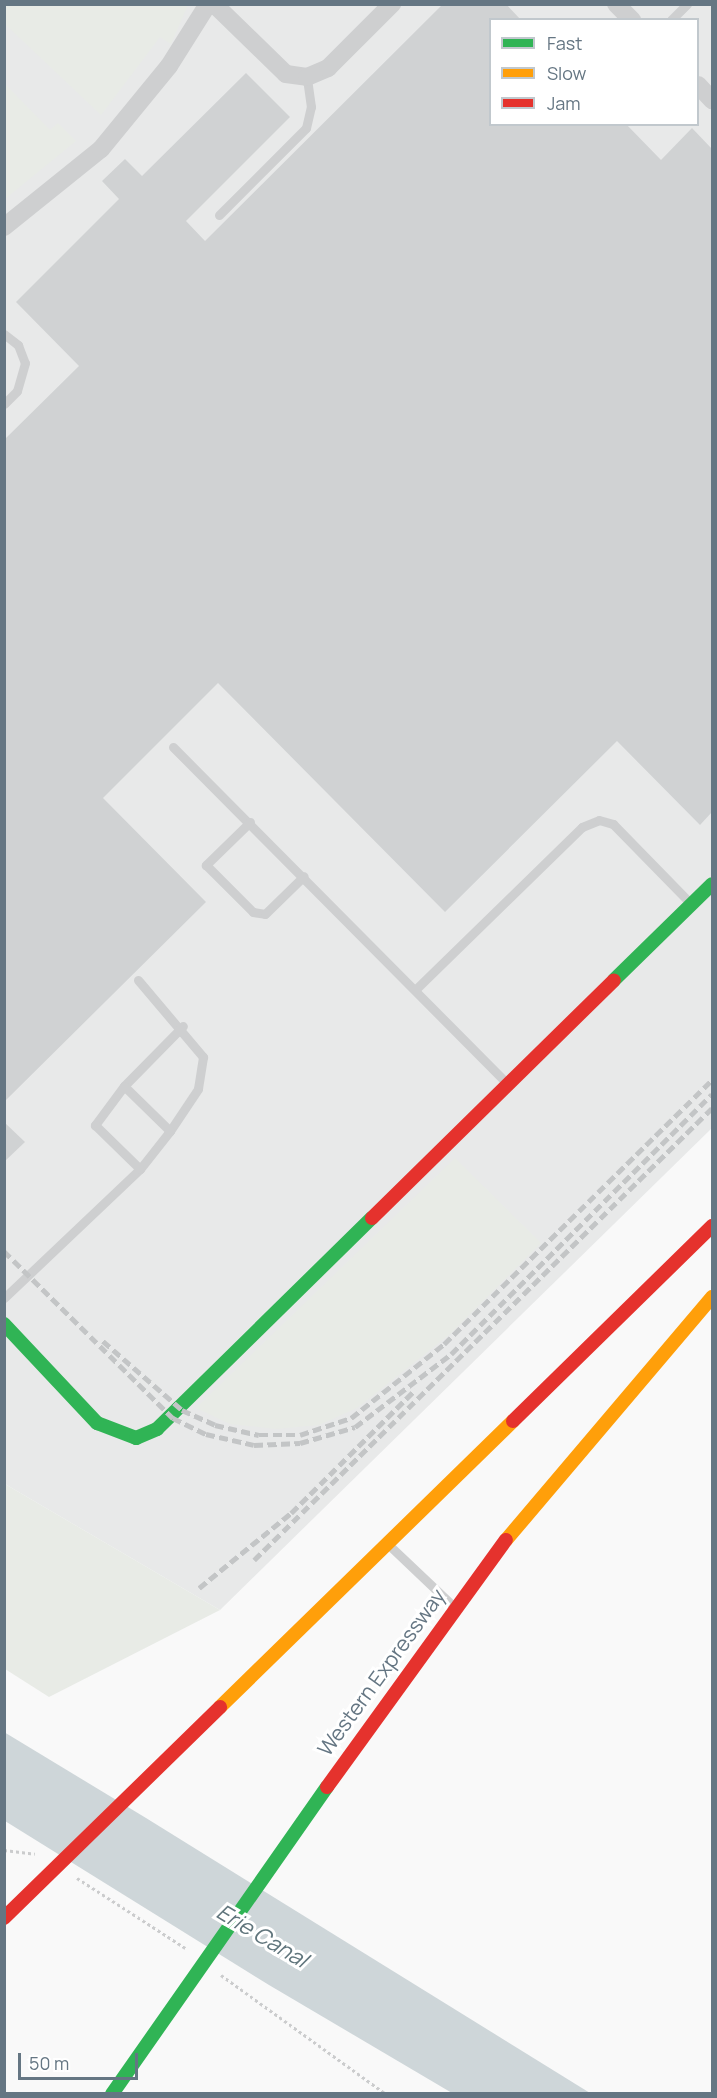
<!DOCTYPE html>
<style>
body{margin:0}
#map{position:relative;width:717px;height:2098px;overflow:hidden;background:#f9f9f9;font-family:Manrope,sans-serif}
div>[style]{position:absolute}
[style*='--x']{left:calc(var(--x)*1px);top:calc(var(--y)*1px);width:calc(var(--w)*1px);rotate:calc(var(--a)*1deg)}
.built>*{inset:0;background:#e8e9e9}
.green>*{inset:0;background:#e8ebe6}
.water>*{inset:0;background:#ced6d9}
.building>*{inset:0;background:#d0d2d3}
.path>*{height:3px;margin-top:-1.5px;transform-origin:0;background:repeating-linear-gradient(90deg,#cbcccd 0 3px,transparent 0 6px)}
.lane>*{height:9px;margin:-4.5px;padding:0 4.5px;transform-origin:4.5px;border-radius:4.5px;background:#cecfd0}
.street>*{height:18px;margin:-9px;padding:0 9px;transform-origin:9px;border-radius:9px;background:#cecfd0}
.fast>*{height:14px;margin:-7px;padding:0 7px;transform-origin:7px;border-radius:7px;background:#30b455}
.slow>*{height:14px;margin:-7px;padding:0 7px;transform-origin:7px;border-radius:7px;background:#ff9f0a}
.jam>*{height:14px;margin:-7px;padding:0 7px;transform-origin:7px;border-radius:7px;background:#e5322d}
.rail>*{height:4.5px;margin-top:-2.25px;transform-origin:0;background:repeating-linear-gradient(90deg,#c3c5c6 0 9px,transparent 0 13.5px)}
span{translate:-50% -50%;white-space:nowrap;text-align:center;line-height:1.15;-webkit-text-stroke:6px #fff;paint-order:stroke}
.street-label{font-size:21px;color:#657683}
.water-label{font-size:22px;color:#60757c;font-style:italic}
.frame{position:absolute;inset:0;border:6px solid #657683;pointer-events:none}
.legend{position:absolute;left:489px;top:18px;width:210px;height:108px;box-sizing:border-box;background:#fff;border:2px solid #c1c8cd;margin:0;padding:8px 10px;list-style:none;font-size:18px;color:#657683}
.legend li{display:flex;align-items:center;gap:12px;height:30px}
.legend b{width:30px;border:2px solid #c1c8cd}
.scale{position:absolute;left:18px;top:2053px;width:120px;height:27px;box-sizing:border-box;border:3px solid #657683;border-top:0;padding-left:8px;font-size:18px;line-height:21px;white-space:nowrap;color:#657683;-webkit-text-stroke:4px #fff;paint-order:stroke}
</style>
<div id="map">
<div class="built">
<div style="clip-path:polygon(evenodd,5px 5px,712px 5px,712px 1128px,220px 1610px,5px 1484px,5px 5px,490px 20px,698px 20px,698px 124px,490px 124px,490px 20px)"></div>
</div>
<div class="green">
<div style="clip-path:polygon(188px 5px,171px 44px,160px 37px,101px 115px,5px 24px,5px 5px)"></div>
<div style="clip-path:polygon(5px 84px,50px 130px,58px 123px,76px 141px,5px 199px)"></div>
<div style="clip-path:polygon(455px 1158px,541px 1243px,450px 1334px,357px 1408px,319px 1425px,276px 1429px,230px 1424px,196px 1408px)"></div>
<div style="clip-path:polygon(4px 1484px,5px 1484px,220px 1610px,49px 1697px,5px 1669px)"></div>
</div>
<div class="water">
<div style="clip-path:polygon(4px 1732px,146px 1818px,590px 2093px,452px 2093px,269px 1985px,5px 1821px)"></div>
</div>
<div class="building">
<div style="clip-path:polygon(443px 4px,506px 4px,521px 20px,490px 20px,490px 124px,626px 124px,661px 160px,692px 128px,712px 149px,712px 812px,700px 825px,617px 741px,445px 912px,218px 683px,103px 798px,206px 902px,4px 1102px,4px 440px,79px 366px,16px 302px,119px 199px,102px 181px,125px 159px,142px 176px,246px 73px,290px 117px,186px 221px,205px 241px)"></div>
<div style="clip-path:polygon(4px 1122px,25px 1142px,4px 1162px)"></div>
</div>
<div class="path">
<div style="--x:4;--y:1850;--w:31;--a:7"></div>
<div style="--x:77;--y:1878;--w:129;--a:32.9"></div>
<div style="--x:221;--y:1975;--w:203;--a:35.8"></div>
</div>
<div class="lane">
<div style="--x:671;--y:20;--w:23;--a:-45"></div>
<div style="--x:219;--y:215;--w:123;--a:-45"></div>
<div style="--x:306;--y:128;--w:22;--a:-77"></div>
<div style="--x:311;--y:107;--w:30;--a:-98"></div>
<div style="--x:4;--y:334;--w:18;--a:38"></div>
<div style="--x:18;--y:345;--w:19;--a:69"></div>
<div style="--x:25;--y:363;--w:29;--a:106"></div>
<div style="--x:17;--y:391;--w:18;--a:135"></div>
<div style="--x:173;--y:747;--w:475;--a:45.2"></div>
<div style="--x:250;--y:822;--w:62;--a:135.7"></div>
<div style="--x:206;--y:865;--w:66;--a:45"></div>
<div style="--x:253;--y:912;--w:12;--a:9"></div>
<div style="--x:265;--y:914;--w:54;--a:-44.3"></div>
<div style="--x:138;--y:980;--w:101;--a:49.8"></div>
<div style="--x:203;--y:1057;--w:32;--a:99"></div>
<div style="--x:198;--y:1089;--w:50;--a:123.7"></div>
<div style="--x:416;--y:989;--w:232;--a:-44.3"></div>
<div style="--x:582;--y:827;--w:18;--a:-22"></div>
<div style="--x:599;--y:820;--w:15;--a:16"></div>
<div style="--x:613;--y:824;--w:110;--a:45.7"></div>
<div style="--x:124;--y:1086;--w:84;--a:-45.5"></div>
<div style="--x:4;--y:1298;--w:187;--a:-43.5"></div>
<div style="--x:140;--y:1169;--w:48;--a:-51.7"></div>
<div style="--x:170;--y:1131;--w:64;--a:-135.6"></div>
<div style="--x:124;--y:1086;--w:49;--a:126.6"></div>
<div style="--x:95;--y:1125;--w:63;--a:44.4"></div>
<div style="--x:392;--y:1548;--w:79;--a:43.5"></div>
</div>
<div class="street">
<div style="--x:214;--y:4;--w:100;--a:44.2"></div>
<div style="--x:286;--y:74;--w:21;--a:8"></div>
<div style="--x:307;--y:77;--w:23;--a:-23"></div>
<div style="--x:328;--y:68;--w:91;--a:-45"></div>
<div style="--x:616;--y:4;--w:23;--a:45"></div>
<div style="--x:698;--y:85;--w:21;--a:47"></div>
<div style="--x:4;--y:227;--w:124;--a:-38.8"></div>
<div style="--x:101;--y:149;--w:107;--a:-50.7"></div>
<div style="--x:169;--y:66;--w:73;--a:-57.8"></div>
</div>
<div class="fast">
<div style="--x:614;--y:980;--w:137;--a:-44.4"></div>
<div style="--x:4;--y:1324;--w:136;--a:46.8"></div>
<div style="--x:97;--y:1423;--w:42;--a:21"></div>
<div style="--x:136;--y:1438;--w:23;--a:-23"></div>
<div style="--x:157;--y:1429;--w:301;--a:-44.5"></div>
<div style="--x:112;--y:2094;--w:375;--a:-55"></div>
</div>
<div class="slow">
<div style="--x:506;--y:1540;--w:319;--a:-49.7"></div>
<div style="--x:220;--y:1707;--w:409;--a:-44.3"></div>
</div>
<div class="jam">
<div style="--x:372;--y:1218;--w:339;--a:-44.5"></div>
<div style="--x:513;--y:1421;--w:279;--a:-44.4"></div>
<div style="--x:327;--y:1787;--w:305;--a:-54.1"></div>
<div style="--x:4;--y:1918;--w:302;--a:-44.3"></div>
</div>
<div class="rail">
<div style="--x:4;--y:1251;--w:238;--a:44.7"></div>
<div style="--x:173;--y:1418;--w:37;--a:26"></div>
<div style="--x:206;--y:1434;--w:49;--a:12.9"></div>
<div style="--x:254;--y:1445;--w:46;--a:-2.5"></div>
<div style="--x:300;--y:1443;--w:57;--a:-16.2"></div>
<div style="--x:355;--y:1427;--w:121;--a:-37.2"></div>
<div style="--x:451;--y:1354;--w:368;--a:-44.9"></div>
<div style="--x:103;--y:1341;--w:105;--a:41.1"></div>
<div style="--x:182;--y:1410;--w:36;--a:24"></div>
<div style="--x:215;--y:1425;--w:45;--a:12.8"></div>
<div style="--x:259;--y:1435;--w:41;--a:0"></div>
<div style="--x:300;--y:1435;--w:54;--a:-18.4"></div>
<div style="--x:351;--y:1418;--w:119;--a:-38.5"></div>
<div style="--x:444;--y:1344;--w:376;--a:-44.6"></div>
<div style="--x:254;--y:1560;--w:643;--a:-44.62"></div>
<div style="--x:199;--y:1588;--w:119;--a:-39.2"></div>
<div style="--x:291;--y:1513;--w:175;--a:-44.8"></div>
</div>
<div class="street-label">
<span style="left:381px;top:1672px;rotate:-54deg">Western Expressway</span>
</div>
<div class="water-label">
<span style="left:262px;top:1936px;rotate:31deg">Erie Canal</span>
</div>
<div class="frame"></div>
<ul class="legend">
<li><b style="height:8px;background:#30b455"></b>Fast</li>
<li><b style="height:8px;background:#ff9f0a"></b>Slow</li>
<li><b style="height:8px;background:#e5322d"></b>Jam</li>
</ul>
<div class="scale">50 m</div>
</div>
